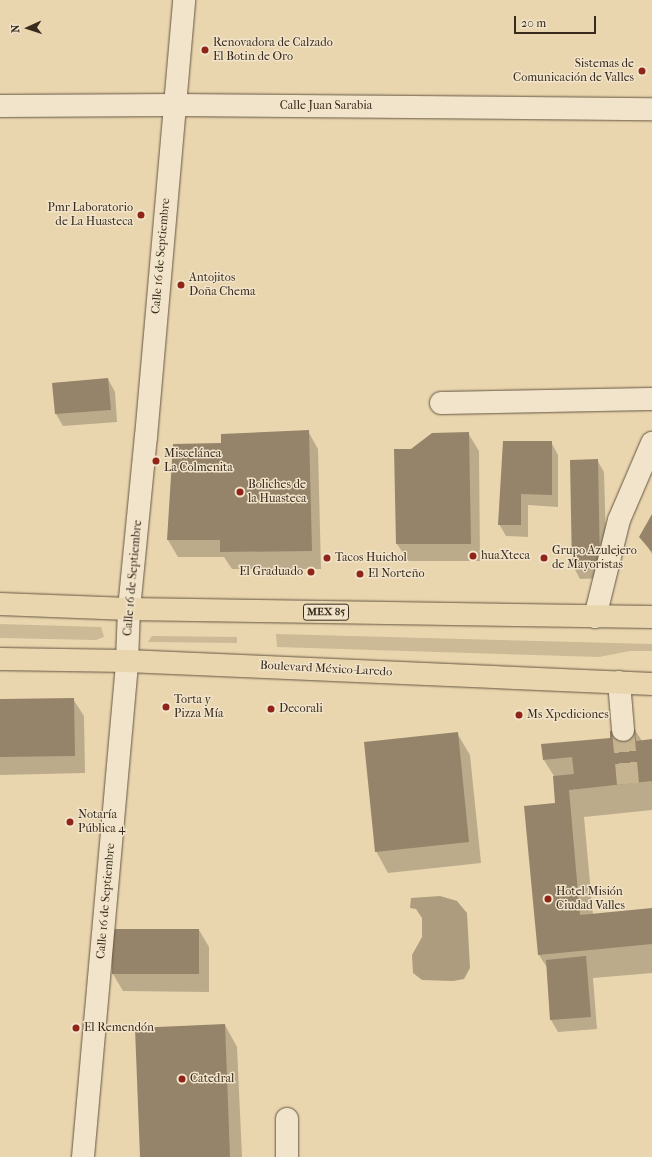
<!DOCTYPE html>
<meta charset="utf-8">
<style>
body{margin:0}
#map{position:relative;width:652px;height:1157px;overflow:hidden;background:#ead6ae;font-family:"IM FELL French Canon",serif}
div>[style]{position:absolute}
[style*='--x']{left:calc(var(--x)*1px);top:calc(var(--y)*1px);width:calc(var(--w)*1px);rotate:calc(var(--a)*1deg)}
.green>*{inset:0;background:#ccb996}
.water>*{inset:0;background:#ad9c7d}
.shadow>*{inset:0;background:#0003}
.building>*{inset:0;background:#958469}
.minor-tunnel>*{height:22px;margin-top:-11px;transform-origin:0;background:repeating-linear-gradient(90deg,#c6b491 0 22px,transparent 0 33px)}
.roads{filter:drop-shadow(0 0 1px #645642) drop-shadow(0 0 1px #645642)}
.minor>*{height:22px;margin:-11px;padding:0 11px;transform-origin:11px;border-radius:11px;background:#f1e4ca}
.major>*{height:22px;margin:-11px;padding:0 11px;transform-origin:11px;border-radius:11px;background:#ead6ae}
.dots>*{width:11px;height:11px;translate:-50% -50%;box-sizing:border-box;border:2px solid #f1e4ca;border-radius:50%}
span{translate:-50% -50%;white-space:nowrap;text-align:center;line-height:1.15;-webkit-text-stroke:3px #f1e4ca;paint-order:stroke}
.shield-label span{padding:1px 3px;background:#f1e4ca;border:1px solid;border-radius:3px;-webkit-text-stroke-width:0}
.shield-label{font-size:11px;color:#382b1e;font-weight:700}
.poi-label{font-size:12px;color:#382b1e}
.left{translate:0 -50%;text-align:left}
.right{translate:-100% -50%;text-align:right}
.street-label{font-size:12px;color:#382b1e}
.north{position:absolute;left:8px;top:8px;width:40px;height:40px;-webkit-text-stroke:3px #f1e4ca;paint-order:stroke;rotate:267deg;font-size:11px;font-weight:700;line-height:16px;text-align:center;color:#382b1e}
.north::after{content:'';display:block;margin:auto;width:14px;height:18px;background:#382b1e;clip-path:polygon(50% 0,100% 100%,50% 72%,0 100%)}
.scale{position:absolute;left:514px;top:16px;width:82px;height:18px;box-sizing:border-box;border:2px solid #382b1e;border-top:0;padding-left:5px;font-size:12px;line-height:14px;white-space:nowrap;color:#382b1e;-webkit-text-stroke:3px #f1e4ca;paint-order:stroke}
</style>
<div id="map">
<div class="green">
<div style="clip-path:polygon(0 624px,101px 627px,104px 637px,96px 640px,0 638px)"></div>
<div style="clip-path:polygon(276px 634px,652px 644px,652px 651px,630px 651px,599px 657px,277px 647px)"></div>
<div style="clip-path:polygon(152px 636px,237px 637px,237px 643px,148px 642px)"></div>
</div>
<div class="water">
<div style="clip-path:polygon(440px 896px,457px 901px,467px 913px,470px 968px,464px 979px,453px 981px,422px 980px,413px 973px,412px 955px,422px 937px,422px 918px,416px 909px,410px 908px,411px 898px)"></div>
</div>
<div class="shadow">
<div style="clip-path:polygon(108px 379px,115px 392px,117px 422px,63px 426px,56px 414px,53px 383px)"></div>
<div style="clip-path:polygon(308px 431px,318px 449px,321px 569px,232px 569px,224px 557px,178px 557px,168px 540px)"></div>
<div style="clip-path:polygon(468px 433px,479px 451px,480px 561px,408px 561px,397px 544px,412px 450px)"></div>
<div style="clip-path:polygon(551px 442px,558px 455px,558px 507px,528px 505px,528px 537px,506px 536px,499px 524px)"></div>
<div style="clip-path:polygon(597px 460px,604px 472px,607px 578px,580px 579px,573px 566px)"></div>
<div style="clip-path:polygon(652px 516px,652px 554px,641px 537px)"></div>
<div style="clip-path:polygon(73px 699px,84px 716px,85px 773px,0 775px,0 700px)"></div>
<div style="clip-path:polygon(635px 730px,642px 741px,652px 740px,652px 810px,584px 817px,593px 915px,652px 909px,652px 973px,593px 978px,597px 1029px,558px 1032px,551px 1020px,548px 969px,539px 955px,557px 804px,554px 776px,544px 760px)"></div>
<div style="clip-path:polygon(457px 733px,470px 755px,481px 863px,388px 873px,376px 851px)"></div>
<div style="clip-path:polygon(199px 930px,209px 947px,209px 992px,123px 991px,113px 974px)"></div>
<div style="clip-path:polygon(225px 1025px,237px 1047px,242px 1157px,141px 1157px)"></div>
</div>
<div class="building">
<div style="clip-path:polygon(108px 378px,111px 410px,55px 414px,52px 383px)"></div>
<div style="clip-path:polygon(309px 430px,312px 551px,220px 552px,220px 540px,167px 540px,173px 444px,221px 443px,221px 434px)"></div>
<div style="clip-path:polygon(469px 432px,471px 544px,396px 544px,394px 449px,411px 449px,432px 433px)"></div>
<div style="clip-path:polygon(503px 441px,552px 441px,552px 495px,521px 494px,521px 525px,498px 525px)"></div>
<div style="clip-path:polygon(598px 459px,600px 566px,572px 567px,570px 460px)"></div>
<div style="clip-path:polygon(652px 514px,652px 552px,639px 537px)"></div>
<div style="clip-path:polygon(74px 698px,75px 756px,0 757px,0 699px)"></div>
<div style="clip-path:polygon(635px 729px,636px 741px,652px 739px,652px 781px,569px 790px,580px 915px,652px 908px,652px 944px,538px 955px,524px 806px,555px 803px,553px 776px,574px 774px,572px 757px,543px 760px,541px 744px,610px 738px,610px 731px)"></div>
<div style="clip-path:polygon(458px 732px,469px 842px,375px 852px,364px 742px)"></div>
<div style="clip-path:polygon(112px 929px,199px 929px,199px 974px,112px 974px)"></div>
<div style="clip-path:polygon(586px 956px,591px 1017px,550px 1020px,546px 960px)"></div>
<div style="clip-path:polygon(225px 1024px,230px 1157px,140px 1157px,135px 1028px)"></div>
</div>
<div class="minor-tunnel">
<div style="--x:623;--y:730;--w:54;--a:84.7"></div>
</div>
<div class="roads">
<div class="minor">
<div style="--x:0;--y:106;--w:174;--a:-0.3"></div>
<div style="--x:174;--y:105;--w:478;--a:0.5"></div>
<div style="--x:441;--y:403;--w:211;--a:-1.1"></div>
<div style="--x:595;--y:617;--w:100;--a:-76.1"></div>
<div style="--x:619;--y:520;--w:84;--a:-66.8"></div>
<div style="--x:619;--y:682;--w:48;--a:85.2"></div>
<div style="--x:287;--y:1119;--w:38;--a:90"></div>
<div style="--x:83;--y:1157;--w:498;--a:-84.9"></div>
<div style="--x:127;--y:661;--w:52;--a:-87.8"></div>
<div style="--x:129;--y:609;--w:173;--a:-84.4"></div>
<div style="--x:146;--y:437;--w:439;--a:-85"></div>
</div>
<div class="major">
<div style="--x:0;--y:604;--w:129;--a:2.2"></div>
<div style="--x:129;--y:609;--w:523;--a:0.88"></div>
<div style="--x:0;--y:659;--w:127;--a:0.9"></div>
<div style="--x:127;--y:661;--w:526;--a:2.51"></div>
</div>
</div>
<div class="dots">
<div style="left:205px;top:50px;background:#8f2418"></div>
<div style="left:642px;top:71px;background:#8f2418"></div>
<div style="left:141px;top:215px;background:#8f2418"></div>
<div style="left:181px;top:285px;background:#8f2418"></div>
<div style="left:156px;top:461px;background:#8f2418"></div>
<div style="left:240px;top:492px;background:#8f2418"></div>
<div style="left:473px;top:556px;background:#8f2418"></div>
<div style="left:327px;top:558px;background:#8f2418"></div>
<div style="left:544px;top:558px;background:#8f2418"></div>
<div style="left:311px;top:572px;background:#8f2418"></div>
<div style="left:360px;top:574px;background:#8f2418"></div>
<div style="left:166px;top:707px;background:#8f2418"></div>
<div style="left:271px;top:709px;background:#8f2418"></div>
<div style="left:519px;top:715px;background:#8f2418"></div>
<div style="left:70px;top:822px;background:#8f2418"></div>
<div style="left:548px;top:899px;background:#8f2418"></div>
<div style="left:76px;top:1028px;background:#8f2418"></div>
<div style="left:182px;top:1079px;background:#8f2418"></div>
</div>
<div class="shield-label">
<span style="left:326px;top:612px">MEX 85</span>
</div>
<div class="poi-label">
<span class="left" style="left:213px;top:50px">Renovadora de Calzado<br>El Botin de Oro</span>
<span class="right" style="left:634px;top:71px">Sistemas de<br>Comunicación de Valles</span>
<span class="right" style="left:133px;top:215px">Pmr Laboratorio<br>de La Huasteca</span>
<span class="left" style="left:189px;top:285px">Antojitos<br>Doña Chema</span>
<span class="left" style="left:164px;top:461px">Miscelánea<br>La Colmenita</span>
<span class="left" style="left:248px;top:492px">Boliches de<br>la Huasteca</span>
<span class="left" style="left:552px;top:558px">Grupo Azulejero<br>de Mayoristas</span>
<span class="left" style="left:481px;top:556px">huaXteca</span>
<span class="left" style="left:335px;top:558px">Tacos Huichol</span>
<span class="right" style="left:303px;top:572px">El Graduado</span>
<span class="left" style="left:368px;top:574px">El Norteño</span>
<span class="left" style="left:174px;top:707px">Torta y<br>Pizza Mía</span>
<span class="left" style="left:279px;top:709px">Decorali</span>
<span class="left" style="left:527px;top:715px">Ms Xpediciones</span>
<span class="left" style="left:78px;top:822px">Notaría<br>Pública 4</span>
<span class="left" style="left:556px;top:899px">Hotel Misión<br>Ciudad Valles</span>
<span class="left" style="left:84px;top:1028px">El Remendón</span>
<span class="left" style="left:190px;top:1079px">Catedral</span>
</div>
<div class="street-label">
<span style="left:326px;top:106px">Calle Juan Sarabia</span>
<span style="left:161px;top:256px;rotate:-85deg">Calle 16 de Septiembre</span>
<span style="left:133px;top:578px;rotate:-85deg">Calle 16 de Septiembre</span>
<span style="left:326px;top:669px;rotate:3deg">Boulevard México-Laredo</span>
<span style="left:106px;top:901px;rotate:-85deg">Calle 16 de Septiembre</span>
</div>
<div class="north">N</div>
<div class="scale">20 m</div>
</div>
